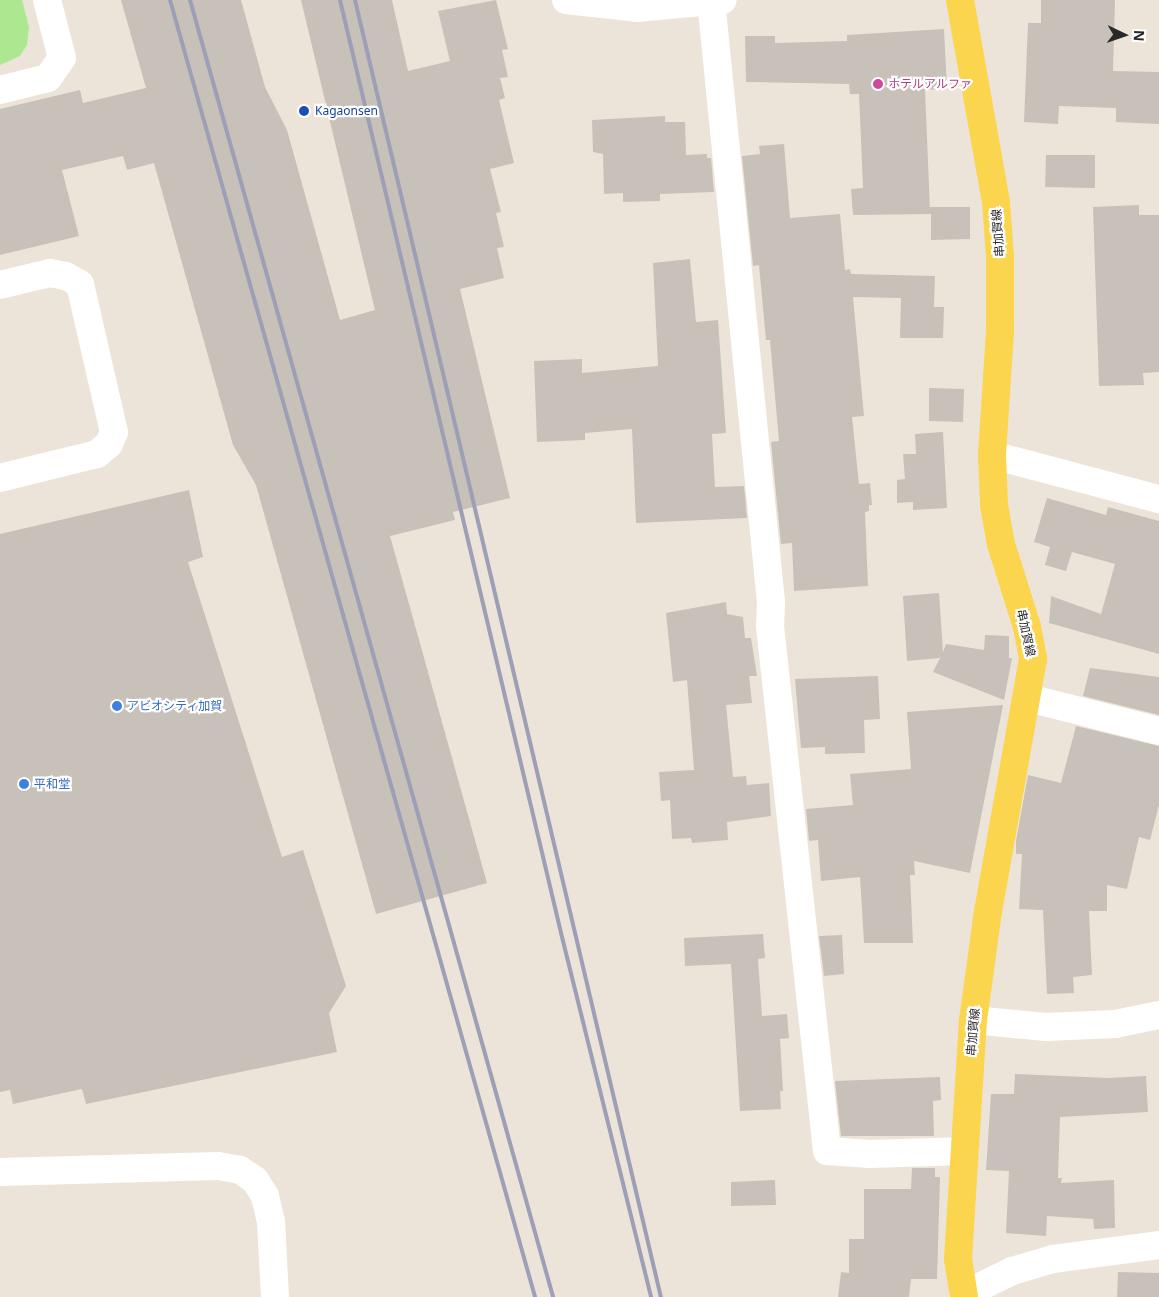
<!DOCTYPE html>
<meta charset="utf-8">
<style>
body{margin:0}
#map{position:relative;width:1159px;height:1297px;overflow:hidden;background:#ede4d9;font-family:"Noto Sans","Noto Sans JP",sans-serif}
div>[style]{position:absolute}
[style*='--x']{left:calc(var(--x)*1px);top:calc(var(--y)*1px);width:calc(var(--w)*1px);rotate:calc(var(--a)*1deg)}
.green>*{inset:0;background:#ade890}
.building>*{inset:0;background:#c8c1b9}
.minor>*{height:28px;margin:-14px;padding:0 14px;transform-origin:14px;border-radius:14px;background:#fff}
.major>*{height:28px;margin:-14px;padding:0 14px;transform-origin:14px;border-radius:14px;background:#fcd54f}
.rail>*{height:4px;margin:-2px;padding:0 2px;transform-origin:2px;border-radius:2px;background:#9c9fb5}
.dots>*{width:14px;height:14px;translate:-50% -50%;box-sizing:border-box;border:2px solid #fff;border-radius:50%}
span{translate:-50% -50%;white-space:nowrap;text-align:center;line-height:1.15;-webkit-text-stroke:4.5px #fff;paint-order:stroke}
.hotel-label{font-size:12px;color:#b23c85}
.left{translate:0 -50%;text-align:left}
.transit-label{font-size:12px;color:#164399}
.street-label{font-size:12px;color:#292929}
.shop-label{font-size:12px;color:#366cbe}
.north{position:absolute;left:1099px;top:10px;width:50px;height:50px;-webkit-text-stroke:4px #fff;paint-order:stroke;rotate:93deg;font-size:14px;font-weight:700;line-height:20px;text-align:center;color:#292929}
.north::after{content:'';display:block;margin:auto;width:18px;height:22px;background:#292929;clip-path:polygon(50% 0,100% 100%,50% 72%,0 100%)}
</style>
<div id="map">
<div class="green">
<div style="clip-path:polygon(0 0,22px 0,29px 27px,27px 45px,20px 56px,0 65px)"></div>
</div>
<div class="building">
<div style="clip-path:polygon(121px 0,241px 0,265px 87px,287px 130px,340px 320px,375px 310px,301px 0,392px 0,408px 71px,450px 61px,438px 11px,496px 0,508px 49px,502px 50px,508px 77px,500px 78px,505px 98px,499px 100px,514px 163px,490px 169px,501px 212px,496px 213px,504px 247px,497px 248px,504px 278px,460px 289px,510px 498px,453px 512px,455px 520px,390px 536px,487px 883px,376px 914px,256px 485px,233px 445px,154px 163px,127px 170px,123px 156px,62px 170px,79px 236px,0 255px,0 109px,80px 90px,83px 103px,146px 88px)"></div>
<div style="clip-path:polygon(1041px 0,1115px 0,1113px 71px,1159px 72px,1159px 124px,1116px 122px,1116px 108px,1059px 106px,1058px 124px,1024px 122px,1028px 23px,1041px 23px)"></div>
<div style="clip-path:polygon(944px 29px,947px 89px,925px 90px,930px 210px,930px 207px,970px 207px,970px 239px,931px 240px,931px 214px,853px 215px,851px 189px,863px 188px,859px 94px,850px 94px,849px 84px,746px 82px,745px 36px,775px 36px,775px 43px,847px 41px,847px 35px)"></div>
<div style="clip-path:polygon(665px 116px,665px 122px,685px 122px,686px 155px,707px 154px,707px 158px,711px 158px,714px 192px,660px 194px,660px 201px,623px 202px,623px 193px,604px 194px,603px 154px,593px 152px,592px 120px)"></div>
<div style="clip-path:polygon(784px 144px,790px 218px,840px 214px,845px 270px,850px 269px,851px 274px,935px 276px,934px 307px,944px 307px,943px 338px,900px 338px,901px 298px,853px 297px,864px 416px,852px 417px,859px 484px,870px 483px,872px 505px,869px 505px,869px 511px,865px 512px,868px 586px,794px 591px,792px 543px,781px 544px,771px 442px,779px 441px,770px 340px,766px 340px,759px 265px,753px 266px,742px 156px,760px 154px,759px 146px)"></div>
<div style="clip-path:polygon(1046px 155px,1095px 155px,1095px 188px,1045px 187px)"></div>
<div style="clip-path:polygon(1139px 205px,1139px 215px,1159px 215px,1159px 372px,1143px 373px,1144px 385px,1099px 386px,1093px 207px)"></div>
<div style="clip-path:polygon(690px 259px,696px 322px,718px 320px,726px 433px,712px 434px,715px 487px,744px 486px,747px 518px,636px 523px,632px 429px,585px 433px,585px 440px,537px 442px,534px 361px,582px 359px,582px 373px,658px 366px,653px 263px)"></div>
<div style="clip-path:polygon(929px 388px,964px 389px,963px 422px,929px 421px)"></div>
<div style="clip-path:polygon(943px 432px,947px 508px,913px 510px,913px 502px,897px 503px,897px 480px,905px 479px,903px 454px,916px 454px,915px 434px)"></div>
<div style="clip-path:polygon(189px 490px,203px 557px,188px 562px,282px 857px,303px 850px,346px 986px,329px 1013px,337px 1052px,86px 1104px,82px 1089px,13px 1104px,10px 1090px,0 1092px,0 534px)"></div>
<div style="clip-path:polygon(1047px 498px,1106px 515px,1108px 507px,1159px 521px,1159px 654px,1049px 623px,1051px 596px,1101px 614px,1115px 564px,1072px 552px,1066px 571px,1045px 565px,1050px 547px,1034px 542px)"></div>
<div style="clip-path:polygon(939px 593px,943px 652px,946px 644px,984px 650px,985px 635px,1009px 636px,1009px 658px,1012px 658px,1004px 700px,933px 672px,940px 658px,907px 661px,903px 596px)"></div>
<div style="clip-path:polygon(726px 602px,727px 614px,743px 617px,745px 638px,751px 638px,757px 676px,749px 676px,752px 703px,726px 705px,733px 777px,746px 776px,747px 785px,769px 783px,771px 816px,727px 822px,728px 840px,692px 843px,691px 838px,672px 839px,670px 800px,661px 801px,659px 772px,694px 770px,687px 680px,673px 682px,666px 613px)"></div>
<div style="clip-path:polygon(1090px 668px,1159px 677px,1159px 715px,1083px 696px)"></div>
<div style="clip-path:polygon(878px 676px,880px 719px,864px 720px,865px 753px,825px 754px,825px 747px,801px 748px,795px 679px)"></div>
<div style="clip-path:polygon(1003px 705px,970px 873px,914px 861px,915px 875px,910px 875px,913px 943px,864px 943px,860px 877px,821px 881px,818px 840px,809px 841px,806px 809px,853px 805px,850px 774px,911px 769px,907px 712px)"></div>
<div style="clip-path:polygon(1076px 726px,1159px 746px,1159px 805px,1150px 840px,1139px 837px,1127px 889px,1107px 885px,1107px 911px,1089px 911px,1092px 975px,1073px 977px,1074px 993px,1047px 994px,1043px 910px,1019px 909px,1022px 854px,1016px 854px,1016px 841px,1028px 775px,1061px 783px)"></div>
<div style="clip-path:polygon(763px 934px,765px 958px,758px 959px,762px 1016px,787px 1014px,789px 1038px,780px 1039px,783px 1091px,780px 1091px,781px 1109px,740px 1111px,731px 964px,685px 966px,684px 938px)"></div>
<div style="clip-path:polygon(842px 935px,844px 974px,824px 976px,819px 936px)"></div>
<div style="clip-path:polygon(1015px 1074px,1108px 1078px,1146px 1076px,1148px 1112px,1060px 1117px,1058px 1178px,1062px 1178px,1061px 1183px,1114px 1180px,1115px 1228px,1094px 1229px,1093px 1219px,1047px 1216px,1046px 1236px,1006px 1233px,1009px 1171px,986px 1170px,991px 1094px,1014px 1094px)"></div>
<div style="clip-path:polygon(940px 1077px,941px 1100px,933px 1101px,934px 1136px,841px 1136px,835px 1081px)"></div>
<div style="clip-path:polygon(912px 1168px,935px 1168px,935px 1177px,940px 1177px,937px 1279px,911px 1279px,909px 1297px,838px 1297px,841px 1272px,849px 1273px,849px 1239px,864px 1239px,864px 1189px,911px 1189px)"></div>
<div style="clip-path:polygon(775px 1180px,776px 1205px,731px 1206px,731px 1182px)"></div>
<div style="clip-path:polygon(1118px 1272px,1159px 1273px,1159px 1297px,1117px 1297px)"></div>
</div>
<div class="minor">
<div style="--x:566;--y:0;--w:71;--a:6.4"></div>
<div style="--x:637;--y:8;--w:86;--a:-5.3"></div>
<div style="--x:711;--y:0;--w:605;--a:84.31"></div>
<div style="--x:771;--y:602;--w:24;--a:92"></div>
<div style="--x:770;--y:626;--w:528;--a:83.8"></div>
<div style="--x:827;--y:1151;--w:43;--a:4"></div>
<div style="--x:870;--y:1154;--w:95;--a:-1.8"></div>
<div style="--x:0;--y:90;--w:49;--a:-14"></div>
<div style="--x:48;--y:78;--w:24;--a:-55"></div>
<div style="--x:62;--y:58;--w:60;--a:-104.5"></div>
<div style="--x:0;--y:285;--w:51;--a:-13.5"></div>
<div style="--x:50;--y:273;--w:16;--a:11"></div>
<div style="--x:66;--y:276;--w:16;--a:30"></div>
<div style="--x:80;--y:284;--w:152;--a:77.1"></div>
<div style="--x:114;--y:432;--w:13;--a:113"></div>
<div style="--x:109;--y:444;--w:16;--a:140"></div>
<div style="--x:97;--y:454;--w:100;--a:166.1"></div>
<div style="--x:992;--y:455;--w:173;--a:14.8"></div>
<div style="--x:1028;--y:698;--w:135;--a:14.1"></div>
<div style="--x:973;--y:1020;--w:73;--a:5.5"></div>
<div style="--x:1046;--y:1027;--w:69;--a:-2.5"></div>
<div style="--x:1115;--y:1024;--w:45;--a:-11.6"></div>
<div style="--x:0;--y:1172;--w:218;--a:-1.6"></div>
<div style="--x:218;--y:1166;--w:22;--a:10"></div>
<div style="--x:240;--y:1170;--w:18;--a:34"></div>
<div style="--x:255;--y:1180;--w:19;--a:58"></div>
<div style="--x:265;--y:1196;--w:26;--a:77"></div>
<div style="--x:271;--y:1221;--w:76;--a:87"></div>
<div style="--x:963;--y:1295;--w:55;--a:-26.1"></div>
<div style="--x:1012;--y:1271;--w:43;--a:-16.3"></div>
<div style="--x:1053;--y:1259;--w:107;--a:-7.5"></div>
</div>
<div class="major">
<div style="--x:960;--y:0;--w:205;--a:79.9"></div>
<div style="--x:996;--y:202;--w:54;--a:85.8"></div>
<div style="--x:1000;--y:256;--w:75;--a:90"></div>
<div style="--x:1000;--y:331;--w:124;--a:93.7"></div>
<div style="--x:992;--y:455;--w:50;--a:87.7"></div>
<div style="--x:994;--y:505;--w:40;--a:80"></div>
<div style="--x:1001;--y:544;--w:87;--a:72.6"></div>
<div style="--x:1027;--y:627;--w:33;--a:79"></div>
<div style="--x:1033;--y:659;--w:256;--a:100.1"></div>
<div style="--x:988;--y:911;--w:110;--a:97.8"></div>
<div style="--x:973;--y:1020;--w:239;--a:93.6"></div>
<div style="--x:958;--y:1259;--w:38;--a:81"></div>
</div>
<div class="rail">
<div style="--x:170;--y:0;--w:1347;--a:74.28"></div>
<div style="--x:190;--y:0;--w:1347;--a:74.36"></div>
<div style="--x:340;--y:0;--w:967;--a:76.67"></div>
<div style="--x:563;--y:941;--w:367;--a:76.1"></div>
<div style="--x:355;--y:0;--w:1333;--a:76.73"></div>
</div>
<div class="dots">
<div style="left:878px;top:84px;background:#d1479c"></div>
<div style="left:304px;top:111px;background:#1a4fb4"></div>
<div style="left:117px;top:706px;background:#3f7fe0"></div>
<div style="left:24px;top:784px;background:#3f7fe0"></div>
</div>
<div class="hotel-label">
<span class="left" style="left:888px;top:84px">ホテルアルファ</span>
</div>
<div class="transit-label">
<span class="left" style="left:315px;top:111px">Kagaonsen</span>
</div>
<div class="street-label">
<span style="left:998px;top:233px;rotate:-94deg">串加賀線</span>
<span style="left:1026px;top:633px;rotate:78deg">串加賀線</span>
<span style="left:973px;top:1032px;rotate:-85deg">串加賀線</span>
</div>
<div class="shop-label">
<span class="left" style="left:127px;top:706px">アビオシティ加賀</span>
<span class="left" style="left:34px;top:784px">平和堂</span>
</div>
<div class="north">N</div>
</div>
